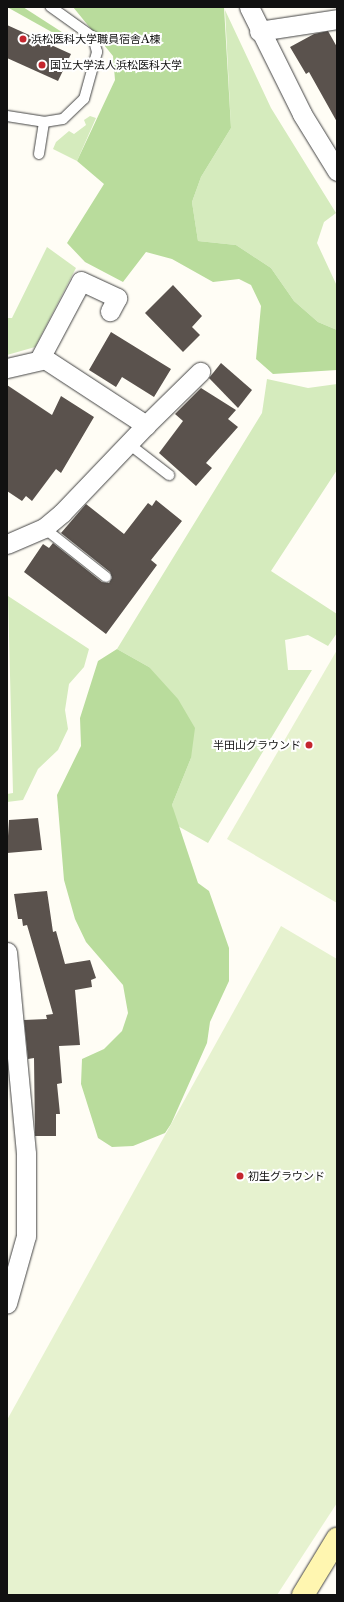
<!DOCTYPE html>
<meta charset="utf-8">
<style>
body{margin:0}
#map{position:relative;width:344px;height:1602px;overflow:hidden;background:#fffdf5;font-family:"Libre Baskerville","Noto Sans JP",serif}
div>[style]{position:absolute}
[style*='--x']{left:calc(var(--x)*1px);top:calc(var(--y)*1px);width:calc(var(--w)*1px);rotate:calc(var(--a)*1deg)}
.green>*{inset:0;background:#d5ebbd}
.forest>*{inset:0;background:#b9dc9c}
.pitch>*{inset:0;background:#e6f2cf}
.building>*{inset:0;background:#5a524d}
.roads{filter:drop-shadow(0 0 1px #444) drop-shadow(0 0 1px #444)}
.lane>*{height:10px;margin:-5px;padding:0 5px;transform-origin:5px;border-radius:5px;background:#fff}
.street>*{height:19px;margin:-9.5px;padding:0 9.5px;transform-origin:9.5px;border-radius:9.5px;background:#fff}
.secondary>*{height:22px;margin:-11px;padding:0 11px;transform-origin:11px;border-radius:11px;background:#fff6b0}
.dots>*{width:11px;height:11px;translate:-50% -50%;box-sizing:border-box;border:2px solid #fff;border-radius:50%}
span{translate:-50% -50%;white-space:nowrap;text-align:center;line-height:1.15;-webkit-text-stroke:4px #fff;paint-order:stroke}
.poi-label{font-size:11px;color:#111}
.left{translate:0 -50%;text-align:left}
.right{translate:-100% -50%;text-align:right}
.frame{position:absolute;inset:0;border:8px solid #111;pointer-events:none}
</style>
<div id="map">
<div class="green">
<div style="clip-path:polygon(225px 10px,271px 108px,336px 213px,324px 222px,317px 243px,337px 286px,337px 330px,318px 322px,294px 301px,271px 268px,236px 245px,198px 241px,192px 202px,201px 177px,231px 128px)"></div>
<div style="clip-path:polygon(90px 116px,96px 118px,77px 161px,53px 149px,56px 142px,69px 131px,74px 134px,86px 125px,84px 120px)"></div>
<div style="clip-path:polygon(47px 247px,76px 268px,35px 347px,7px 355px,7px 318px,12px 318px)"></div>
<div style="clip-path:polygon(267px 379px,308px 388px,337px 384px,337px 470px,271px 571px,337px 614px,337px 633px,328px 646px,308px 635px,285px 640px,288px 670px,312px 670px,208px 843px,176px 825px,172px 805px,191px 758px,149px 667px,117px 649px,262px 413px)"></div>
<div style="clip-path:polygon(8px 596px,89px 649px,84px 667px,69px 684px,65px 710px,68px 729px,58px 750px,38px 769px,23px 800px,7px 802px,7px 794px,13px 793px)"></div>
</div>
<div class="forest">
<div style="clip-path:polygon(7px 7px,23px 7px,68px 36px,66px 40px)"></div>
<div style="clip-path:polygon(73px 7px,224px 7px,231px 128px,201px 177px,192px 202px,198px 241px,236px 245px,271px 268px,294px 301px,318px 322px,337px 330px,337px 370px,273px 374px,256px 359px,261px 306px,251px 285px,239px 279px,213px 282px,172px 259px,146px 252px,123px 282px,85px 262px,67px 243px,104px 184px,77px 161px,115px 80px,113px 56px)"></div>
<div style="clip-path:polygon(117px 649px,149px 667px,178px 699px,195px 728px,191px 758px,172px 805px,198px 883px,209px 891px,229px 948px,229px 981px,210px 1022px,207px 1043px,171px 1124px,165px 1133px,133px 1146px,112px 1147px,98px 1138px,81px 1084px,82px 1059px,104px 1049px,122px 1031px,128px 1013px,123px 985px,86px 942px,75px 919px,64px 880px,57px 795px,81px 746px,80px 718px,98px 661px)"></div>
</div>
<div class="pitch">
<div style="clip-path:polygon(337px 650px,337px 903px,227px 839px)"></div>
<div style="clip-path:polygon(281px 926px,337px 959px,337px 1503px,277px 1595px,7px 1595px,7px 1420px)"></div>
</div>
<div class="building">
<div style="clip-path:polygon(7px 25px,71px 54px,58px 81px,7px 58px)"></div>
<div style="clip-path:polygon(328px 31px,337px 47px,337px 122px,309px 72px,306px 74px,290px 47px,314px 34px)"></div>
<div style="clip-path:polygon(173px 285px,202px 316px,192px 327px,200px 335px,183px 352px,145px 313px)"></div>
<div style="clip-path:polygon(111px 332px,171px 369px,154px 397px,122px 377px,116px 387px,89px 370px)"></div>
<div style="clip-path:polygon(221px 363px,252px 390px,238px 408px,209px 378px)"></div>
<div style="clip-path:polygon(7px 385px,52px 415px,61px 396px,94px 417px,61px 473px,56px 469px,32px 501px,26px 496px,22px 501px,7px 491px)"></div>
<div style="clip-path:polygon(201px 388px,236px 410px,228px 419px,238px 427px,206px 463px,212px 468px,196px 486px,159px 453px,183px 421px,175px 414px)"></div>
<div style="clip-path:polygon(156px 500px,182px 521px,151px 560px,157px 565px,106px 634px,24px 572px,43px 544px,49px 548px,53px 543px,102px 582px,109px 583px,112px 578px,110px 572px,61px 533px,86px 504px,124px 534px,148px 503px,152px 506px)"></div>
<div style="clip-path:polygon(38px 818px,42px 850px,7px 853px,9px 820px)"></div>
<div style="clip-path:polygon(47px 891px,53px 932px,56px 931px,65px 964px,90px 960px,96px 978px,91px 980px,92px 987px,75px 990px,80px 1045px,59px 1046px,62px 1083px,57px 1084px,60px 1114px,56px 1114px,56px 1136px,35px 1136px,34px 1058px,28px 1059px,24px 1020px,47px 1019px,46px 1015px,53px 1014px,27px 925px,23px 926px,22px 919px,18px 919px,14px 894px)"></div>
</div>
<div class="roads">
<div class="lane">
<div style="--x:7;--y:116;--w:37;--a:9"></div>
<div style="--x:44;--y:122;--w:19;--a:-9"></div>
<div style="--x:63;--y:119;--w:29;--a:-44"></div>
<div style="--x:84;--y:99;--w:49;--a:-74.5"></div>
<div style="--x:97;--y:52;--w:16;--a:-105"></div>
<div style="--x:93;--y:37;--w:52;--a:-144.5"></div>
<div style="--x:39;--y:154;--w:32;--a:-81"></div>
<div style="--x:129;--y:444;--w:51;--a:37.8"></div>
<div style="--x:44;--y:528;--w:79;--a:38.3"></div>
</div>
<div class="street">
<div style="--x:249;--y:7;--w:119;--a:63.6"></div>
<div style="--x:302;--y:114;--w:67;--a:58.4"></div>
<div style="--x:259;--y:31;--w:79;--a:-8.7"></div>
<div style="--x:39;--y:360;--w:89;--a:-62"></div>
<div style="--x:81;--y:281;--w:40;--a:25"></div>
<div style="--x:117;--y:298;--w:15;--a:118"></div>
<div style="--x:7;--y:368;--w:39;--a:-13"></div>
<div style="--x:45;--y:359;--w:121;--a:33.2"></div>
<div style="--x:146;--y:425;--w:122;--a:133.7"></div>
<div style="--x:62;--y:513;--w:23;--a:140"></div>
<div style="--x:44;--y:528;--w:40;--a:156.6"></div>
<div style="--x:146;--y:425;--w:76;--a:-44.5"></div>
<div style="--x:7;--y:952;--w:203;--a:84.6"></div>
<div style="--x:26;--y:1154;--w:82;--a:90"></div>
<div style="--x:26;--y:1236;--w:70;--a:105.8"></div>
</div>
<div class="secondary">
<div style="--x:303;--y:1595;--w:66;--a:-58.7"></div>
</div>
</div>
<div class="dots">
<div style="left:23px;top:39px;background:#c4262e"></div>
<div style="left:42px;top:65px;background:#c4262e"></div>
<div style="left:309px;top:745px;background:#c4262e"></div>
<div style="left:240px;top:1176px;background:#c4262e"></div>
</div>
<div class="poi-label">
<span class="left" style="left:31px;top:39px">浜松医科大学職員宿舎A棟</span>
<span class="left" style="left:50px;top:65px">国立大学法人浜松医科大学</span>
<span class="right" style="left:301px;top:745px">半田山グラウンド</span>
<span class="left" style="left:248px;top:1176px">初生グラウンド</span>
</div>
<div class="frame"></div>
</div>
